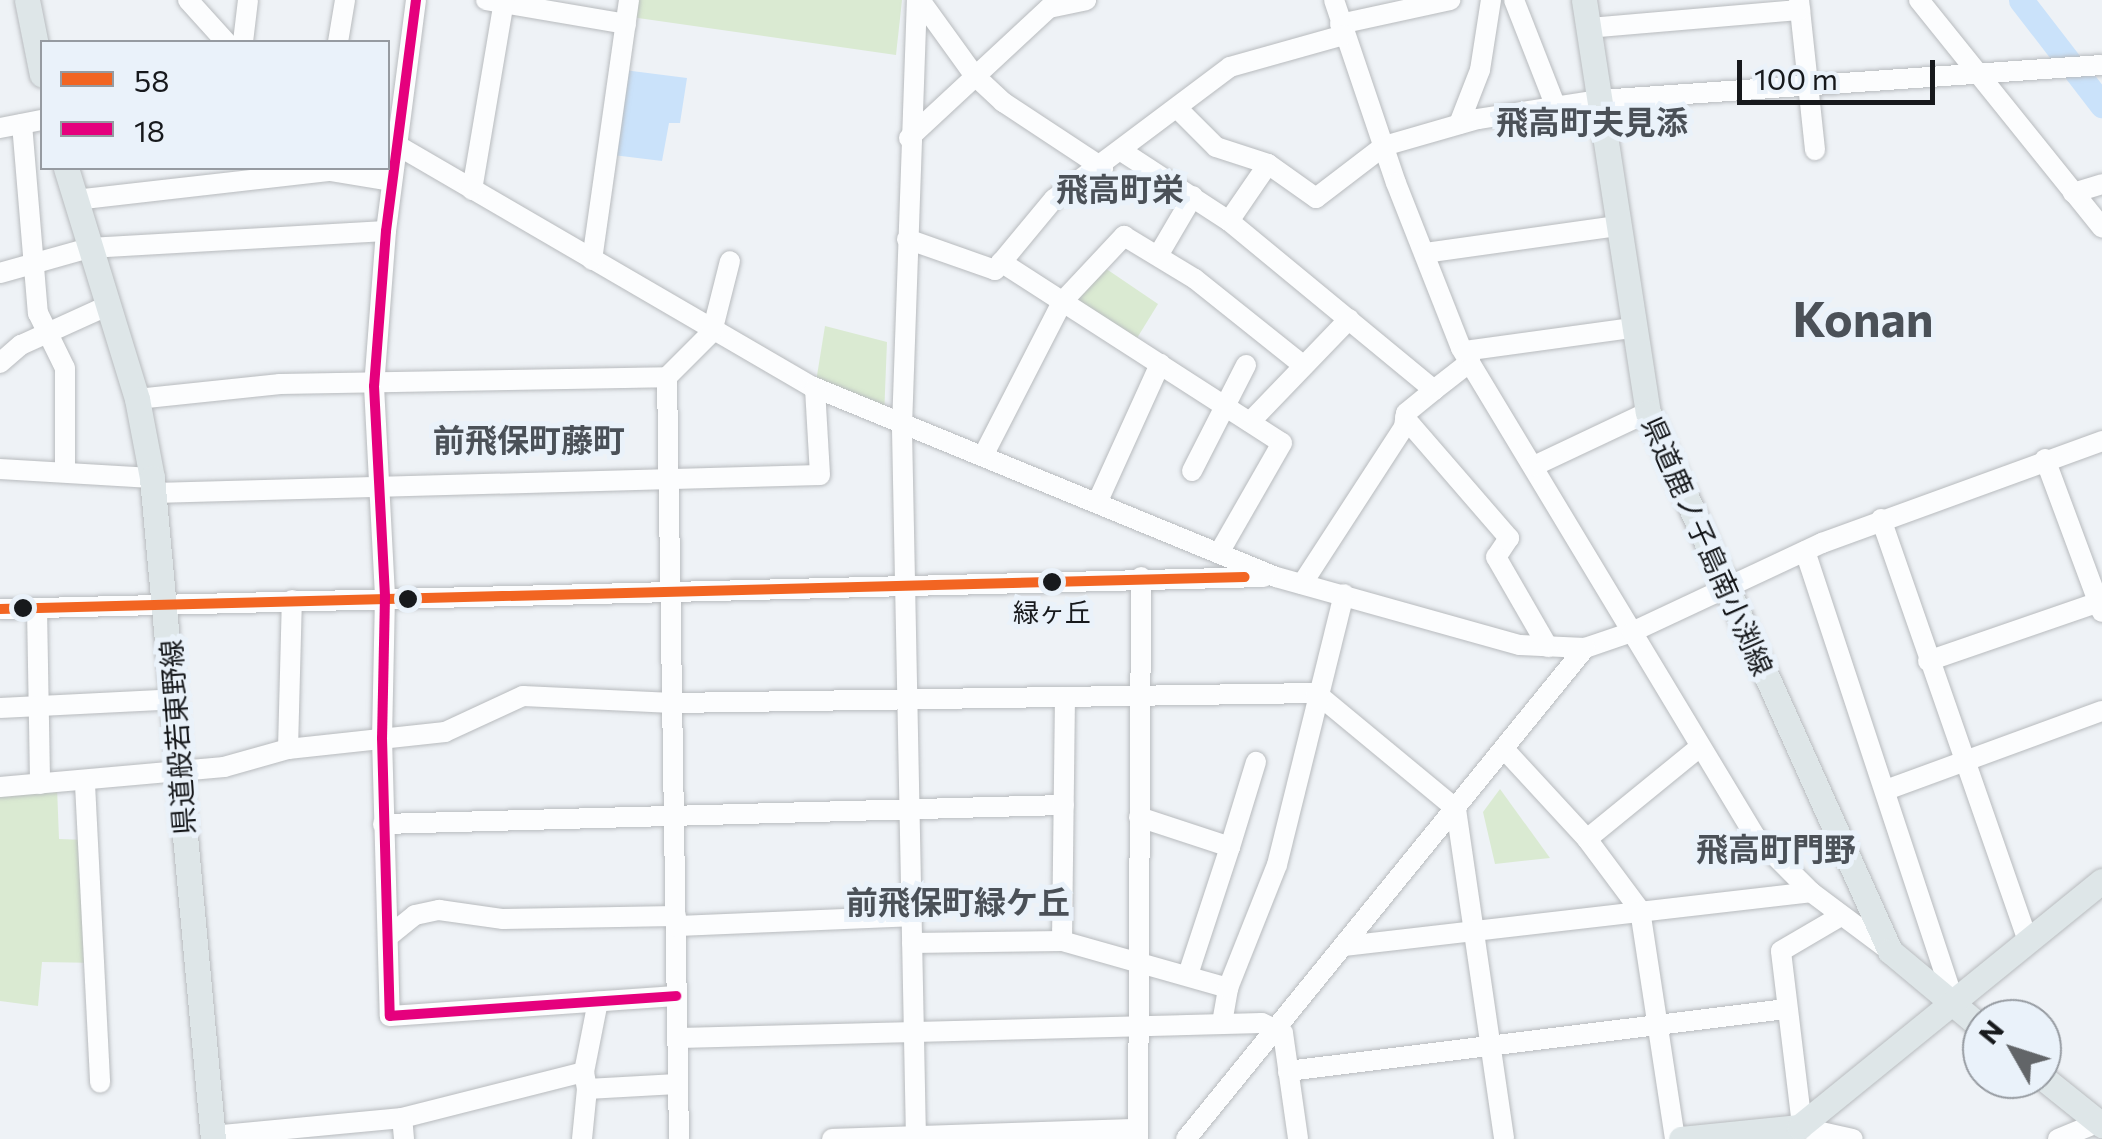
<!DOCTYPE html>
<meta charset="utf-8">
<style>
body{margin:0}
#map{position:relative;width:2102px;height:1139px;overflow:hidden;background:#eef2f6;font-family:Commissioner,"Noto Sans JP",sans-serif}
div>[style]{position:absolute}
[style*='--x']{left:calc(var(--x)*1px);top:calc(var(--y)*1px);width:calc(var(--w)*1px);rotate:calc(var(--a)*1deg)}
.green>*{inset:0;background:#daead2}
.water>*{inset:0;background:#cae2fa}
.river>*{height:25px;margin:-12.5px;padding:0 12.5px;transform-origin:12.5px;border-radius:12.5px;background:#cae2fa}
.roads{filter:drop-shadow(0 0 2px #b8bbbe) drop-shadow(0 0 2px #b8bbbe)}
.minor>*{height:20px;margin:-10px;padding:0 10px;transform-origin:10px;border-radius:10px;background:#fcfdfe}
.major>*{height:25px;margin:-12.5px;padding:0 12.5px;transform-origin:12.5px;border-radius:12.5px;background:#dee6e8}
.bus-1>*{height:10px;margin:-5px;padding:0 5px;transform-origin:5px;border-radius:5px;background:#f26522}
.bus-2>*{height:10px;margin:-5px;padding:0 5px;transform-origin:5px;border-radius:5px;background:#e5007d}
.dots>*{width:28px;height:28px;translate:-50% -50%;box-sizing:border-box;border:5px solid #eaf2fa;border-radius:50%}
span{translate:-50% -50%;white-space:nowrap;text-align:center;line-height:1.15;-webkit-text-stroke:10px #eaf2fa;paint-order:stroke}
.bus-label{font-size:26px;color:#17191c}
.street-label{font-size:28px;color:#17191c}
.quarter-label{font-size:32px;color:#4b5158;font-weight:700}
.town-label{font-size:48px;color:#4b5158;font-weight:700}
.legend{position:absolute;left:40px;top:40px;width:350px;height:130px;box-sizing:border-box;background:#eaf2fa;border:2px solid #969ba1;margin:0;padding:12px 18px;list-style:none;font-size:30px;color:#17191c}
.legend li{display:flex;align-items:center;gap:20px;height:50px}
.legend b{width:50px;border:2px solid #969ba1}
.north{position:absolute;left:1962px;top:999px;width:100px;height:100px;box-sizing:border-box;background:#eaf2fa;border:2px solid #969ba1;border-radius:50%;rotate:309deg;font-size:28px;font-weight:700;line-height:40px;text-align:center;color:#17191c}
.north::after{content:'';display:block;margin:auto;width:35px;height:45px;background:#626568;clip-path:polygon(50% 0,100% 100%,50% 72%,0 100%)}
.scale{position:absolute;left:1737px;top:60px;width:198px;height:45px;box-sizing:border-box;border:5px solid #17191c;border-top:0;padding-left:12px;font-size:30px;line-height:35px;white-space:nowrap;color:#17191c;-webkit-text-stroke:8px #eaf2fa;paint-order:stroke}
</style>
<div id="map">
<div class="green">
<div style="clip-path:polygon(634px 0,902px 0,896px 55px,631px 17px)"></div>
<div style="clip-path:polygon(1102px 266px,1158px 304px,1134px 343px,1069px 302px)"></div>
<div style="clip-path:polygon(825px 326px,887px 342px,884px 417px,815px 388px)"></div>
<div style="clip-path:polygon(57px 787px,59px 839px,87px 840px,100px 963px,42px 962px,38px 1006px,0 1001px,0 794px)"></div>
<div style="clip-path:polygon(1500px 789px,1550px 858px,1495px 864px,1483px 812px)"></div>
</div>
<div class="water">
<div style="clip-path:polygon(624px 70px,687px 78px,680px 123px,669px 123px,662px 161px,613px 155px)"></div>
</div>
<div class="river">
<div style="--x:2021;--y:0;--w:133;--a:52.4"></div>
</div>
<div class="roads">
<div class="minor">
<div style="--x:188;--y:0;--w:57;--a:47.9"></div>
<div style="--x:416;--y:0;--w:233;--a:97.4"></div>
<div style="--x:386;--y:231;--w:155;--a:94.4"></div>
<div style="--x:374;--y:386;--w:210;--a:87"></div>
<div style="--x:385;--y:596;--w:142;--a:91.2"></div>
<div style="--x:382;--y:738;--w:278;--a:88.4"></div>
<div style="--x:390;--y:1016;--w:287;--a:-4"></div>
<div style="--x:486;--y:0;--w:142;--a:9.7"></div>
<div style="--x:920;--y:0;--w:92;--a:54.2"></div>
<div style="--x:974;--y:75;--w:40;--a:43"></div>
<div style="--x:1003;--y:102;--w:120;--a:33.4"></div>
<div style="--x:1334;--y:0;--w:193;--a:71.3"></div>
<div style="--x:1396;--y:183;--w:177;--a:68.5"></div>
<div style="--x:1461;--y:348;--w:570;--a:58.93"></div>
<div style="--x:1755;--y:836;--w:79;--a:45"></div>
<div style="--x:1811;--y:892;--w:99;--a:36.8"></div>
<div style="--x:1514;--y:0;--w:115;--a:68.6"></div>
<div style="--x:1799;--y:0;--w:151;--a:83.9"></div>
<div style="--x:1919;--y:0;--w:292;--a:51.2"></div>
<div style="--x:1340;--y:24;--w:113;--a:-12.3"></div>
<div style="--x:1588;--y:28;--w:213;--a:-4.9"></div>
<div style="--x:243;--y:42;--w:42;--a:-83.2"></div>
<div style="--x:338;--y:42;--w:43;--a:-80.5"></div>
<div style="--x:1177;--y:108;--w:55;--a:45"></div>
<div style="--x:1216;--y:147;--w:55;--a:18.1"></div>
<div style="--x:1268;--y:164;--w:59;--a:35.3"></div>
<div style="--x:1316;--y:198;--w:86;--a:-37.4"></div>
<div style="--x:1384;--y:146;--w:98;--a:-16"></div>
<div style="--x:1478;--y:119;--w:123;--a:-8.9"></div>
<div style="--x:1600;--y:100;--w:503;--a:-3.99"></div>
<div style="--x:22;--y:124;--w:190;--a:85.2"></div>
<div style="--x:38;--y:313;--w:61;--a:63.9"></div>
<div style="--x:65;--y:368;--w:102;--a:90"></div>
<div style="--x:1459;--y:124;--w:58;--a:-68.7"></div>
<div style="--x:1480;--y:70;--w:71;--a:-81.1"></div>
<div style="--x:0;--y:128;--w:43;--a:-10.8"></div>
<div style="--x:909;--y:138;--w:191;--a:-42.9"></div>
<div style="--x:1049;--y:8;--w:38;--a:-12"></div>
<div style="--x:388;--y:140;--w:489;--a:30.2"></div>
<div style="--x:811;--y:386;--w:503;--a:22.33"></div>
<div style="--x:1276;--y:577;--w:253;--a:15.6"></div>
<div style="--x:1520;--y:645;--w:65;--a:2.6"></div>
<div style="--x:1585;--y:648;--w:50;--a:-18.8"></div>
<div style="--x:1632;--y:632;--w:210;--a:-25.1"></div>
<div style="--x:1822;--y:543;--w:298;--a:-20"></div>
<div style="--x:1123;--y:152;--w:126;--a:33.1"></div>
<div style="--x:1229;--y:221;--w:266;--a:39.5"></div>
<div style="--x:1434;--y:390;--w:46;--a:-37.9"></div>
<div style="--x:472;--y:190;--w:193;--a:-80.4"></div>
<div style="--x:2073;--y:193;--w:30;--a:-17"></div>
<div style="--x:75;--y:200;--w:257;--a:-6.5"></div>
<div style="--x:330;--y:171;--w:63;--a:9.2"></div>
<div style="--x:1229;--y:221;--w:69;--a:-55.6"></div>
<div style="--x:907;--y:239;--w:93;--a:19.4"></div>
<div style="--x:995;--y:270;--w:92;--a:-50.3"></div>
<div style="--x:1054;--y:199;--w:220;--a:-36.9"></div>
<div style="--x:1230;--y:67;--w:118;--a:-15.7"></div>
<div style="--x:1425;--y:253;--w:193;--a:-8"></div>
<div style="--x:1159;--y:254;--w:67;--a:-59.6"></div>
<div style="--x:592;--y:260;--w:263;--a:-81.9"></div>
<div style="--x:1001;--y:262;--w:334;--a:32.8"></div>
<div style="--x:1282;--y:443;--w:127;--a:119.8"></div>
<div style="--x:0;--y:273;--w:92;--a:-15.7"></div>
<div style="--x:89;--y:248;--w:297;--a:-3.3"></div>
<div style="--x:1464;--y:351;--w:171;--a:-7.8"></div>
<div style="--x:0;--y:363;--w:28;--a:-41"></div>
<div style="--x:21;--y:345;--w:94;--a:-24.4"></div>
<div style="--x:667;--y:377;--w:762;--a:89.1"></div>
<div style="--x:137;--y:399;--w:144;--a:-6"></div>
<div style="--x:280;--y:384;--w:387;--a:-1"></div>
<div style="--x:667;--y:377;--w:64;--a:-45"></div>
<div style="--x:712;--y:332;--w:73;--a:-75.8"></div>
<div style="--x:1405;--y:418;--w:159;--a:49.1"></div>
<div style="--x:1509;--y:538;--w:23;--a:124"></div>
<div style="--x:1496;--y:557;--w:104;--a:60"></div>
<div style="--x:1250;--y:422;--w:143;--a:-46.1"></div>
<div style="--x:983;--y:456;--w:173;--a:-62.8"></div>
<div style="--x:1062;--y:302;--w:91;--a:-46.8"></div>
<div style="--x:1124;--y:236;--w:83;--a:31.2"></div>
<div style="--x:1195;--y:279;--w:139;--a:38.6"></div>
<div style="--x:2045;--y:459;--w:163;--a:69.6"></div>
<div style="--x:1534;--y:466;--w:126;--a:-25.3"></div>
<div style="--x:0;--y:469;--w:152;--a:3.4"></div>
<div style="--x:1192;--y:471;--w:119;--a:-63"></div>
<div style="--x:154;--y:493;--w:666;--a:-1.55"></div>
<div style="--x:820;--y:475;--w:87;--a:-93.3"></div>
<div style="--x:1097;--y:503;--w:153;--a:-65.6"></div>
<div style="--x:1881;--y:519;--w:448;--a:70.8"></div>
<div style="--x:1805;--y:551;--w:474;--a:71.7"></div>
<div style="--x:1302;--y:584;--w:187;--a:-57"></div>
<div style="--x:1404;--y:427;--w:14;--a:-82"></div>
<div style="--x:1406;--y:413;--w:36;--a:-39"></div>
<div style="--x:37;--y:608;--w:176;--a:89"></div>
<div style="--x:0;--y:609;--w:1264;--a:-1.45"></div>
<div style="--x:1928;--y:661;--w:181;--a:-19"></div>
<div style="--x:0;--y:708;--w:175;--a:-2.9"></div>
<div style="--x:288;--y:749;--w:149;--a:-88.5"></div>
<div style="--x:1505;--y:750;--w:121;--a:47.3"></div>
<div style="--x:1587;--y:839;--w:89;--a:53.3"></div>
<div style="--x:1640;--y:910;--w:232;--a:81.3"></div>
<div style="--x:85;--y:784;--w:299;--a:87.1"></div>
<div style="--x:0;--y:787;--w:225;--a:-5.1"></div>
<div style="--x:224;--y:767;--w:66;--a:-15.7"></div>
<div style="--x:288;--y:749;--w:158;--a:-6.2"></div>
<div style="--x:445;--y:732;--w:86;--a:-24.8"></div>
<div style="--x:523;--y:696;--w:150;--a:2.7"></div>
<div style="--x:673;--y:703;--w:643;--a:-0.89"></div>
<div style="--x:1316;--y:693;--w:182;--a:39.6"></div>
<div style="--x:1456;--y:809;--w:333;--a:81.7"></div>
<div style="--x:1886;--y:790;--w:230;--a:-20.1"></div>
<div style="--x:1139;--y:817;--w:96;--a:18.2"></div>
<div style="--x:1230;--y:847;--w:135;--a:108.2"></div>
<div style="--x:383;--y:824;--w:681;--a:-1.6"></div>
<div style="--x:1587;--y:839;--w:146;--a:-39.2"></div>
<div style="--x:1230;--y:847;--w:89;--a:-73"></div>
<div style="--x:676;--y:926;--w:236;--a:-2.4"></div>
<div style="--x:389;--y:936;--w:33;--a:-39"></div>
<div style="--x:415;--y:915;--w:25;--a:-12"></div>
<div style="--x:439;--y:910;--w:65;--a:8"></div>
<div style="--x:503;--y:919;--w:173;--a:-1"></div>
<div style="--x:1062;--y:941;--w:244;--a:-89.3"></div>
<div style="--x:912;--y:943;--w:150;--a:-0.8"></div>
<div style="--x:1062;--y:941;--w:173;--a:15.8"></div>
<div style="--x:1345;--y:946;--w:469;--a:-6.6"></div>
<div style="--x:1222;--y:1023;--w:36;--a:-80"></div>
<div style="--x:1228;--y:988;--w:132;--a:-68.3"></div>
<div style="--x:1277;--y:865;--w:279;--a:-76.1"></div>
<div style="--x:679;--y:1038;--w:583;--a:-1.47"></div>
<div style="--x:1262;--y:1023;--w:23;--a:25"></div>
<div style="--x:1283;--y:1033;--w:107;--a:81.9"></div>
<div style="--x:1288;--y:1071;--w:502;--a:-7.1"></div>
<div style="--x:584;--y:1072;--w:72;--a:-78.8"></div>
<div style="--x:1802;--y:1125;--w:175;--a:-96.9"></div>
<div style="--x:1781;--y:951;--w:69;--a:-30.3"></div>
<div style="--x:1799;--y:1127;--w:55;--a:12.5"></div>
<div style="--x:212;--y:1136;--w:191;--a:-5.4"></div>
<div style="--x:404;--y:1139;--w:21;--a:-95"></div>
<div style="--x:402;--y:1118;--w:188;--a:-14.2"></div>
<div style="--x:584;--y:1072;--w:17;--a:80"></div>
<div style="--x:587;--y:1089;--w:90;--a:-3.2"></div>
<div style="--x:582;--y:1139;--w:50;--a:-84.3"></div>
<div style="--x:832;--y:1139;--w:306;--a:-1.9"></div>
<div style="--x:916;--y:1139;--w:712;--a:-91.13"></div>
<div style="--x:902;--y:427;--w:427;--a:-88"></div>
<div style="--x:1138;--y:1139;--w:562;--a:-89.69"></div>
<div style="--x:1186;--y:1139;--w:633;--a:-50.9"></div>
<div style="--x:2058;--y:1139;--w:48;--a:-22.2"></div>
</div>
<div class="major">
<div style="--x:27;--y:0;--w:76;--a:78.7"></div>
<div style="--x:1584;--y:0;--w:417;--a:81.2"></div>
<div style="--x:1648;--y:412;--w:591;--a:65.82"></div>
<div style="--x:1890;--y:951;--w:120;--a:39.9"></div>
<div style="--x:66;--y:168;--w:242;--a:72.9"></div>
<div style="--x:137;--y:399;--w:80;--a:79.2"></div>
<div style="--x:152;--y:478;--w:664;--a:84.73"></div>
<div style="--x:2042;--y:1077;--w:77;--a:38.7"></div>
<div style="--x:1681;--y:1139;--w:119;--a:-5.8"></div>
<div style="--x:1799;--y:1127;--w:390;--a:-39.1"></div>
</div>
</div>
<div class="bus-1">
<div style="--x:0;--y:609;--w:1245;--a:-1.47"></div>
</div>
<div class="bus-2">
<div style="--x:416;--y:0;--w:233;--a:97.4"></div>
<div style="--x:386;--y:231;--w:155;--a:94.4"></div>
<div style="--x:374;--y:386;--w:210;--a:87"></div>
<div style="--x:385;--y:596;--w:142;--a:91.2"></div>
<div style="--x:382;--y:738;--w:278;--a:88.4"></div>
<div style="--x:390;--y:1016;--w:287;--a:-4"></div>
</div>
<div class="dots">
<div style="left:1052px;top:582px;background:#17191c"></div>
<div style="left:408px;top:599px;background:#17191c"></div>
<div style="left:23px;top:608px;background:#17191c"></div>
</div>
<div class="bus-label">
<span style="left:1052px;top:612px">緑ヶ丘</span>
</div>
<div class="street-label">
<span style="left:1708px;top:546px;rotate:66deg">県道鹿ノ子島南小渕線</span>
<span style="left:177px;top:737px;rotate:-94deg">県道般若東野線</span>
</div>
<div class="quarter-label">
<span style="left:1592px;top:121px">飛高町夫見添</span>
<span style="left:1120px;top:188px">飛高町栄</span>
<span style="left:529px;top:439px">前飛保町藤町</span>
<span style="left:1776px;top:848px">飛高町門野</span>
<span style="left:958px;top:901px">前飛保町緑ケ丘</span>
</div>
<div class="town-label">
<span style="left:1863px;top:318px">Konan</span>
</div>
<ul class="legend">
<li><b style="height:12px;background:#f26522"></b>58</li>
<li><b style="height:12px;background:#e5007d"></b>18</li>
</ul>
<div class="north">N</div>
<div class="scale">100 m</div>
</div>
